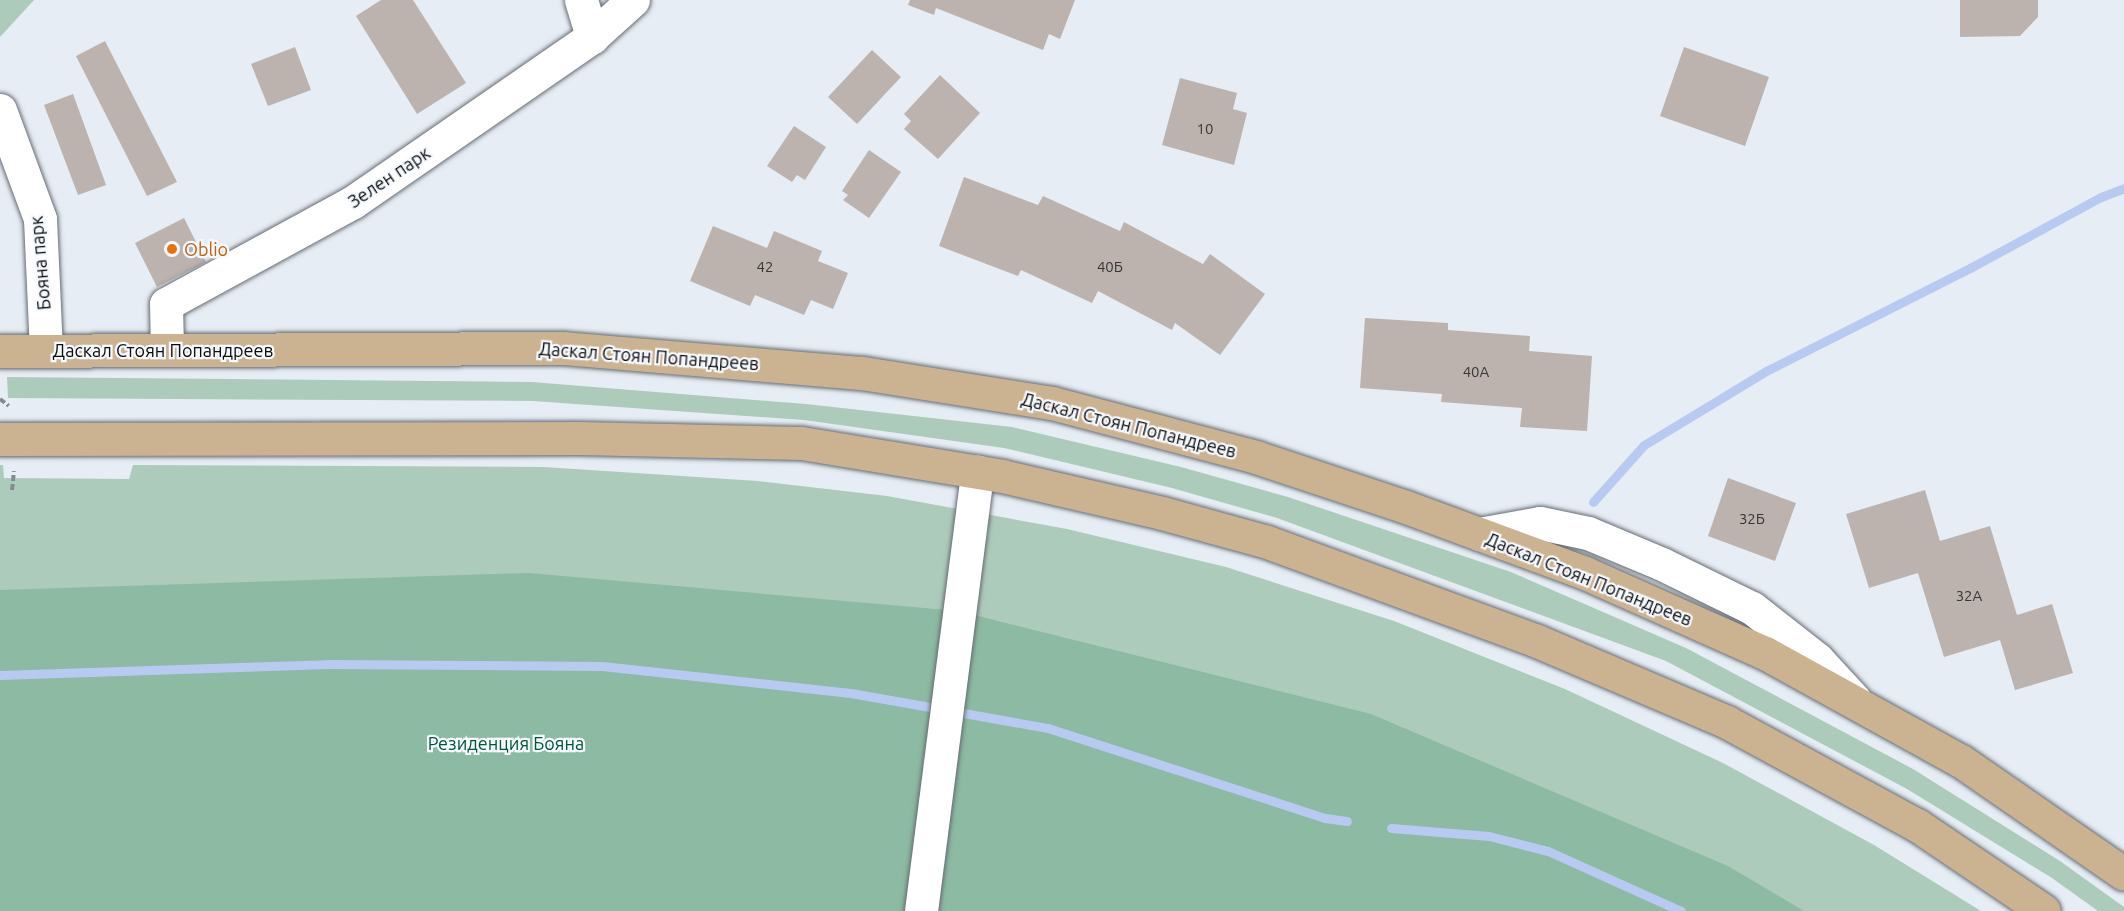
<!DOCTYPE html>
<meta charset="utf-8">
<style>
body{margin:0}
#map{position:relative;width:2124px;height:911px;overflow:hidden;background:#e6edf4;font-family:Ubuntu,sans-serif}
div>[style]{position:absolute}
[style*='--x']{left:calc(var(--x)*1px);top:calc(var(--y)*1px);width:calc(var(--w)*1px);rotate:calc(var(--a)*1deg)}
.green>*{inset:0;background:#adcbbb}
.forest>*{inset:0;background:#8dbaa2}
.stream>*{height:9px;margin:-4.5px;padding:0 4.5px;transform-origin:4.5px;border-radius:4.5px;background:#b8caf1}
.building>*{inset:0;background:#bcb3ae}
.path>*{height:4px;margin-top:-2px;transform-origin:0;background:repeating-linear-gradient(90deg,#858a8f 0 6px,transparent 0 9px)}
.roads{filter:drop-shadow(0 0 2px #666c73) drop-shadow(0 0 2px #666c73)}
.minor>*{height:33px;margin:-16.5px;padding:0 16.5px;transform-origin:16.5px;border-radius:16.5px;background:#fff}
.major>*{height:33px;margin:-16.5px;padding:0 16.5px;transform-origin:16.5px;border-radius:16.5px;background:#cbb290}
.dots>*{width:16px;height:16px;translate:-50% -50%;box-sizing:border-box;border:3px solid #f6fafe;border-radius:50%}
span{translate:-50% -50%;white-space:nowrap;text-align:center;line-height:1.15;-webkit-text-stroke:4.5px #f6fafe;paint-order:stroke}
.number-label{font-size:15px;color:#363637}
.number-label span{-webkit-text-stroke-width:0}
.street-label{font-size:18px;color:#0a0c0f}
.food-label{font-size:18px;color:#c56008}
.left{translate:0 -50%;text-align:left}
.park-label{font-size:18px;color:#005538}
</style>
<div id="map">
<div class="green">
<div style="clip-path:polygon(0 0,34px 0,0 37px)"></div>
<div style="clip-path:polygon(7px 377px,532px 382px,806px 404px,1012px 427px,1181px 467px,1288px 497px,1511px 572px,1686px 648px,1913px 769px,2060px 861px,2124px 907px,2124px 911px,2098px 911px,2052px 878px,1907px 789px,1666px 661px,1277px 518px,1172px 488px,1004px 448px,804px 420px,533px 401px,8px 398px)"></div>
<div style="clip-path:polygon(0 465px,3px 465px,4px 478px,129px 479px,133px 465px,544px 467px,758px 481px,887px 496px,1067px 529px,1226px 567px,1394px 621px,1565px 689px,1723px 763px,1874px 845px,1981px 911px,0 911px)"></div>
</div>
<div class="forest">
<div style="clip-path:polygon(529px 573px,958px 611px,1371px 714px,1728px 866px,1804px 911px,0 911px,0 590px)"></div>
</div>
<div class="stream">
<div style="--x:1593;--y:502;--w:76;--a:-48.2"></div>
<div style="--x:1644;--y:445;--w:143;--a:-31.2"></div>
<div style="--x:1766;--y:371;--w:229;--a:-26.8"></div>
<div style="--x:1970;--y:268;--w:149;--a:-28.5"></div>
<div style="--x:2101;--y:197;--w:25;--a:-21"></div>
<div style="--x:0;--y:675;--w:328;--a:-1.9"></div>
<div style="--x:328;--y:664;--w:274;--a:0.4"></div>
<div style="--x:602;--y:666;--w:250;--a:6.2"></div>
<div style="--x:851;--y:693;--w:200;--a:10.1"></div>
<div style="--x:1048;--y:728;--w:291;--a:18"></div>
<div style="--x:1325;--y:818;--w:22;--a:8"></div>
<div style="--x:1391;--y:828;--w:98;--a:4.7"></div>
<div style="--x:1489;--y:836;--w:61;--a:14.3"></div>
<div style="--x:1548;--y:851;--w:146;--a:24.3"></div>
</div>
<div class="building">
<div style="clip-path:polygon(381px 0,413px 0,466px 83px,417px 114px,356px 16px)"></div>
<div style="clip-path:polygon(910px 0,1075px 0,1060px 39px,1049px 34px,1043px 50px,936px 8px,934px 15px,908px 5px)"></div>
<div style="clip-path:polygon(1960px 0,2038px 0,2038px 17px,2020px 36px,1960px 37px)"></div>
<div style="clip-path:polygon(105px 41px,177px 182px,147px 196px,76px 56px)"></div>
<div style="clip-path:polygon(295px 47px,311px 90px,268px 106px,251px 64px)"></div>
<div style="clip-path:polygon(1684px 47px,1769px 77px,1745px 146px,1660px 116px)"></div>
<div style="clip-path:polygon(872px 50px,901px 77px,857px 124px,828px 97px)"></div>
<div style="clip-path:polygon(940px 75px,980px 113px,938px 159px,904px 129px,911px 121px,904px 114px)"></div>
<div style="clip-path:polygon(1180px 78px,1237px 93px,1233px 109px,1247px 113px,1234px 165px,1162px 145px)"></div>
<div style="clip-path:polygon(73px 94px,106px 185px,78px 195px,44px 105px)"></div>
<div style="clip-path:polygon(794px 126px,826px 147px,805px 180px,797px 175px,792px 182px,767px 166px)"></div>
<div style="clip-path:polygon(869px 150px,901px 172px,869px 218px,843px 200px,848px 195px,842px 191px)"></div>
<div style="clip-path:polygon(964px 177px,1038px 205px,1043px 196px,1120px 231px,1124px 222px,1203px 264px,1210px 254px,1265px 294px,1220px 355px,1175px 323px,1172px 330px,1098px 291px,1092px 303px,1021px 270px,1018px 276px,939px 246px)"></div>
<div style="clip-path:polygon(184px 218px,206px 262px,157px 287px,135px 243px)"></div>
<div style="clip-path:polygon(713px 226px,767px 248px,774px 231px,822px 251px,818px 261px,848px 273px,833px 309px,811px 300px,804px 315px,755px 295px,750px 306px,690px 281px)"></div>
<div style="clip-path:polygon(1365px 318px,1448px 323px,1448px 330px,1530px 336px,1529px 351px,1592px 356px,1587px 431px,1520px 427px,1522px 408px,1441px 402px,1442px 394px,1360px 388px)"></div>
<div style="clip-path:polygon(1728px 478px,1796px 503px,1775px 561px,1708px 536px)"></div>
<div style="clip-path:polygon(1925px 490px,1940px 541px,1990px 526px,2017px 615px,2052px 604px,2073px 673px,2015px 690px,2000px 640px,1944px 657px,1918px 573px,1869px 588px,1846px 514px)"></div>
</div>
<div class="path">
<div style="--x:0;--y:399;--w:11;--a:38"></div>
<div style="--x:12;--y:490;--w:19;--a:-84"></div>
</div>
<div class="roads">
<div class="minor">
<div style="--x:581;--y:0;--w:39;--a:73"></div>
<div style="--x:0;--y:110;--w:116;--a:69.8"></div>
<div style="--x:40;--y:219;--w:131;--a:87.4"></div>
<div style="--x:167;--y:350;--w:46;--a:-91.2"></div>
<div style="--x:166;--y:304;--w:213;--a:-28.6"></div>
<div style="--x:353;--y:202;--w:290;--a:-34.6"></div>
<div style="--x:592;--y:37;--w:55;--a:-42.1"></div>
<div style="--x:1479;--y:534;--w:62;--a:-10.2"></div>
<div style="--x:1540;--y:523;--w:49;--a:11.8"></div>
<div style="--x:1588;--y:533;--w:80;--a:22.7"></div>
<div style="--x:1662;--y:564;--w:100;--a:26.1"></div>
<div style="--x:1752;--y:608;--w:83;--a:38.1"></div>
<div style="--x:1817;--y:659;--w:56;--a:47.2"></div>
<div style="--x:921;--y:911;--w:443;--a:-82.7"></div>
</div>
<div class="major">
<div style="--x:0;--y:351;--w:563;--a:-0.31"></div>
<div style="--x:563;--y:348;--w:300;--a:4.8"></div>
<div style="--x:862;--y:373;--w:192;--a:9"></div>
<div style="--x:1052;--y:403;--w:211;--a:14.8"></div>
<div style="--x:1256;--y:457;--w:158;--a:18.4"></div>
<div style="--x:1406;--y:507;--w:191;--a:20.2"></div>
<div style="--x:1585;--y:573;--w:197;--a:24"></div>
<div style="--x:1765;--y:653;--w:224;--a:28.9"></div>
<div style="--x:1961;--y:761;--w:198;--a:34.7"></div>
<div style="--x:0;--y:439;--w:579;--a:-0.1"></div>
<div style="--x:579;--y:438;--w:222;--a:1.3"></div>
<div style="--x:801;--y:443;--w:204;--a:9.3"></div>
<div style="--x:1002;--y:476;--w:164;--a:13"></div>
<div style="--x:1162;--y:513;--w:109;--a:15.4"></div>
<div style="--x:1267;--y:542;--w:288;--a:20.1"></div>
<div style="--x:1537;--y:641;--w:207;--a:23.1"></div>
<div style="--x:1727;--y:722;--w:216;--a:28.5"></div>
<div style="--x:1917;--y:825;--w:153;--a:34.1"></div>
</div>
</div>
<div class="dots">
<div style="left:172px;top:249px;background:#e8710a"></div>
</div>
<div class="number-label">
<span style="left:1205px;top:129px">10</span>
<span style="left:765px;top:267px">42</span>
<span style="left:1110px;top:267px">40Б</span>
<span style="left:1476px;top:372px">40А</span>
<span style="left:1752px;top:519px">32Б</span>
<span style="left:1969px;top:596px">32А</span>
</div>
<div class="street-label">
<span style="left:389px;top:177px;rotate:-34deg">Зелен парк</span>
<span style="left:40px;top:263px;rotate:-95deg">Бояна парк</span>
<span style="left:163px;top:350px">Даскал Стоян Попандреев</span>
<span style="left:649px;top:356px;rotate:4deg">Даскал Стоян Попандреев</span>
<span style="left:1129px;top:425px;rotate:14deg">Даскал Стоян Попандреев</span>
<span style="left:1589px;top:579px;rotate:22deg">Даскал Стоян Попандреев</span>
</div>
<div class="food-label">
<span class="left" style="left:184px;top:249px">Oblio</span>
</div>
<div class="park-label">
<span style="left:506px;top:743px">Резиденция Бояна</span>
</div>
</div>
